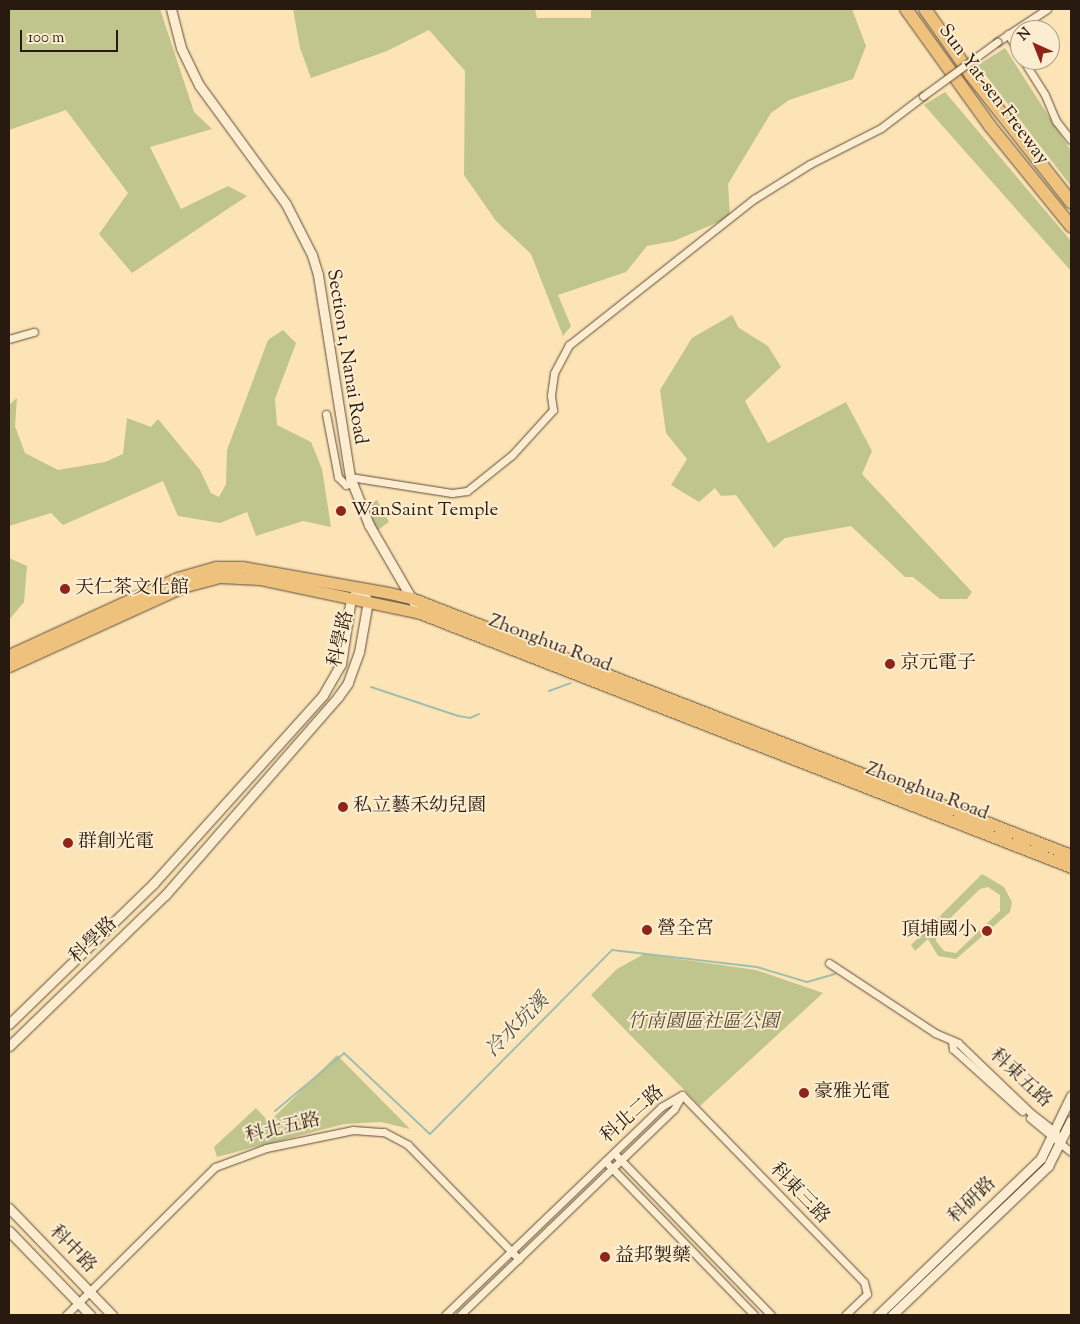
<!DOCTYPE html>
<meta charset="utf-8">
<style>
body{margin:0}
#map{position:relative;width:1080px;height:1324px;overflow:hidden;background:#fce4b7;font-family:"Sorts Mill Goudy","Noto Serif TC",serif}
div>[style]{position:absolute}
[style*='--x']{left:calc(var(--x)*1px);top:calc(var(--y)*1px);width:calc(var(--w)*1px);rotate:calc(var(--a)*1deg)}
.green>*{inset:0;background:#c0c48d}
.stream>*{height:2px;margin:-1px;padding:0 1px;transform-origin:1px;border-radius:1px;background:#9fbfad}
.roads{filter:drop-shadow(0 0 1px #5d4c39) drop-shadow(0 0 1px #5d4c39)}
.minor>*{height:7px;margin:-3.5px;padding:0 3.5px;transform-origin:3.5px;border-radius:3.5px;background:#fdedd0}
.tertiary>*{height:9px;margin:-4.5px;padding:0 4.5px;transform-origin:4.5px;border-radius:4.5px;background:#fdedd0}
.primary>*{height:11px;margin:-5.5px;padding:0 5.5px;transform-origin:5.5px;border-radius:5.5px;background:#eec27c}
.motorway>*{height:12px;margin:-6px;padding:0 6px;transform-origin:6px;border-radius:6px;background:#eec27c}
.bridges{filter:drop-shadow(0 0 1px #5d4c39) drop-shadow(0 0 1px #5d4c39)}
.minor-bridge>*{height:7px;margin:-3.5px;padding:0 3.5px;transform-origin:3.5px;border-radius:3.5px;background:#fdedd0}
.dots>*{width:14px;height:14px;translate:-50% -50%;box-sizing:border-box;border:2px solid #fdedd0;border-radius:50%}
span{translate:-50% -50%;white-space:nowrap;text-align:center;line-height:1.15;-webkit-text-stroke:4px #fdedd0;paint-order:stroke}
.street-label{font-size:19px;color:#281a0f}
.poi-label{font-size:19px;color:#281a0f}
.left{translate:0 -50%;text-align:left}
.right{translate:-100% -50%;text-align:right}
.park-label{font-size:19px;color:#564d35;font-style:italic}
.water-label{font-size:20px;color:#525446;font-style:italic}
.frame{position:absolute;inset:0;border:10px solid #281a0f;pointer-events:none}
.north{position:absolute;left:1010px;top:20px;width:50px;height:50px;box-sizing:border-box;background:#fdedd0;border:1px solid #a89983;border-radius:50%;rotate:316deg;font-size:14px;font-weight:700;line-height:20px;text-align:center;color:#281a0f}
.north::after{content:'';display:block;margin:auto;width:18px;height:22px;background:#8f2418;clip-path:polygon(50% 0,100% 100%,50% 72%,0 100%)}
.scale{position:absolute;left:20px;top:30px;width:98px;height:22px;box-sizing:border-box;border:2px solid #281a0f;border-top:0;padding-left:6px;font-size:15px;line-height:18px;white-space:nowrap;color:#281a0f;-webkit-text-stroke:4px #fdedd0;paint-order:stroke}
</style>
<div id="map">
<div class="green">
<div style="clip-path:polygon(9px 9px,160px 9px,194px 112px,212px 129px,150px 147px,181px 209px,228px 186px,247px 196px,132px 273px,99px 234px,128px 193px,66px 110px,9px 130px)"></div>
<div style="clip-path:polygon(293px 9px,535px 9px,537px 18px,591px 18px,591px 9px,852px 9px,866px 46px,853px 79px,789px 100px,771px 113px,728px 184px,730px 217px,674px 241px,647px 246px,626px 272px,558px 295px,571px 326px,563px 336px,531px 254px,496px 221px,464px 175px,465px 71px,429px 30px,387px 51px,311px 78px,300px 48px)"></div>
<div style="clip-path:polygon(1005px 48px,1071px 151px,1071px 186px,978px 65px)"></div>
<div style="clip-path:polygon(945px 92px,1071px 241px,1071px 271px,924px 105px)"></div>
<div style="clip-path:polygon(732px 315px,739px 328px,768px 346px,781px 367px,745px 401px,768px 443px,846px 402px,872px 451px,862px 474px,972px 592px,967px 599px,940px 599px,913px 577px,905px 577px,851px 526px,785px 538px,774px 548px,736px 495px,721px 496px,715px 488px,699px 502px,671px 485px,687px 459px,666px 433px,660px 390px,692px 338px)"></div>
<div style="clip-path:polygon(283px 330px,296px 343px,275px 399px,277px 425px,311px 442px,322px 469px,331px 527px,303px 521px,256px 536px,247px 512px,220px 523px,178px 516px,163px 481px,63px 525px,51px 513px,9px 526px,9px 405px,17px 398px,15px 426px,25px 453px,58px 470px,105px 462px,123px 454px,127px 418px,151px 427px,158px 419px,200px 470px,211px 493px,219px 497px,226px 484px,227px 450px,268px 340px)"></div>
<div style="clip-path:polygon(377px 500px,389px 522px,378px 530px,364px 507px)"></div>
<div style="clip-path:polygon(9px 558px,27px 566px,24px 602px,9px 620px)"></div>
<div style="clip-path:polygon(evenodd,982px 874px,1004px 887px,1012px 902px,1010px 912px,956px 959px,938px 956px,928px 939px,915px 951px,911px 945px,982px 874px,988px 887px,1000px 895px,1000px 911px,956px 953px,944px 951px,936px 941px,937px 931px,980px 889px,988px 887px)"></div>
<div style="clip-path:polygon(644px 954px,756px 970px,823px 993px,700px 1106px,591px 995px,617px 969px)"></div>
<div style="clip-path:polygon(337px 1055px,410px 1129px,381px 1122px,344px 1124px,217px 1157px,214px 1147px,256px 1108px,269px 1122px)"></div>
</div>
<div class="stream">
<div style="--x:371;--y:687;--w:92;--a:18.4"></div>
<div style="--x:458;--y:716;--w:12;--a:9"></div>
<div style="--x:470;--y:718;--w:10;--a:-24"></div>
<div style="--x:549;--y:691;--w:23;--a:-20"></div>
<div style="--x:275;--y:1111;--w:90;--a:-40"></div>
<div style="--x:344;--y:1053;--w:118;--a:43.3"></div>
<div style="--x:430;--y:1134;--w:259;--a:-45.3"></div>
<div style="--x:612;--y:950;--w:146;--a:6.7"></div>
<div style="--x:757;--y:967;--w:52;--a:16.7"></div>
<div style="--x:807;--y:982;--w:29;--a:-16"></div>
</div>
<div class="roads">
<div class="minor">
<div style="--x:1008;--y:34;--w:24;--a:60"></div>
<div style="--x:997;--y:42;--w:60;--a:-33.4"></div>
<div style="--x:1023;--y:60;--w:41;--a:57.8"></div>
<div style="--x:1045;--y:95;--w:28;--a:67"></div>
<div style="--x:1056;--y:121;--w:24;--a:52"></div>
<div style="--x:9;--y:339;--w:26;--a:-16"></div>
<div style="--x:326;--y:414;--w:64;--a:79.2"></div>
<div style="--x:338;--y:477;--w:11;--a:45"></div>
<div style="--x:346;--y:485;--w:6;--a:-18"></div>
<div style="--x:350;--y:477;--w:103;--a:8.9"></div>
<div style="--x:452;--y:493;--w:15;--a:-8"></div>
<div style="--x:467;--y:491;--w:58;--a:-38.7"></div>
<div style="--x:512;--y:455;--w:61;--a:-47.7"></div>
<div style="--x:553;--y:410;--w:15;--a:-98"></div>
<div style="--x:551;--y:395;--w:22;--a:-82"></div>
<div style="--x:554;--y:373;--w:32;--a:-62"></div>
<div style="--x:569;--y:345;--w:236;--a:-38.3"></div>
<div style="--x:754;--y:199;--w:66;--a:-32"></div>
<div style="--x:810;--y:164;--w:80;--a:-26.9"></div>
<div style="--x:881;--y:128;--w:53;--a:-37.3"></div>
<div style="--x:829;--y:963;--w:127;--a:33.4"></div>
<div style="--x:935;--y:1033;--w:25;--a:23"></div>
<div style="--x:958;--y:1043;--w:101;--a:43.8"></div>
<div style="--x:1031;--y:1113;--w:31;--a:38"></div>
<div style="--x:1055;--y:1132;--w:13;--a:63"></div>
<div style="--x:952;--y:1042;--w:7;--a:82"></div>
<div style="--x:953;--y:1049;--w:93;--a:41.9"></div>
<div style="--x:682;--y:1095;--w:261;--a:45.8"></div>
<div style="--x:864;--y:1282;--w:12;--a:76"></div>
<div style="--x:867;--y:1294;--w:30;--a:136"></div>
<div style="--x:1030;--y:1118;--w:53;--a:39.7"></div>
<div style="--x:614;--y:1153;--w:226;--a:45.9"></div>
<div style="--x:605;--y:1161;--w:214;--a:45.9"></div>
<div style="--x:66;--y:1315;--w:210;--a:-44.8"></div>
<div style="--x:215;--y:1167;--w:54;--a:-20.4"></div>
<div style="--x:266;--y:1148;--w:89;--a:-11.7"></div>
<div style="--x:353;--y:1130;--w:31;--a:4"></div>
<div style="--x:384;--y:1132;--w:27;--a:28"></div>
<div style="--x:408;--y:1145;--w:159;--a:45.8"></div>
<div style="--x:445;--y:1315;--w:300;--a:-43.9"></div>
<div style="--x:661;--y:1107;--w:24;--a:-30"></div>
<div style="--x:460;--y:1315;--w:297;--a:-43.9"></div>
<div style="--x:674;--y:1109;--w:16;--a:-60"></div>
</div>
<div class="tertiary">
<div style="--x:171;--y:9;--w:40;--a:75.6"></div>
<div style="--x:181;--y:48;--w:41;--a:64.1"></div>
<div style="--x:199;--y:85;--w:147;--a:53.8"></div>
<div style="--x:286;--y:204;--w:57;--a:63"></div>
<div style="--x:312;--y:255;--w:21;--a:73"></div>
<div style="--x:318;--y:275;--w:205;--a:81"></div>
<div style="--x:350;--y:477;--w:52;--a:68.4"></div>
<div style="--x:369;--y:525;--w:102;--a:59.9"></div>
<div style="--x:9;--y:1024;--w:201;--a:-44.2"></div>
<div style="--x:153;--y:884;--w:254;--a:-48"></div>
<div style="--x:323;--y:695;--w:36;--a:-60"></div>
<div style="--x:341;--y:664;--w:67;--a:-81.4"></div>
<div style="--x:351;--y:598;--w:14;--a:-45"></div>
<div style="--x:361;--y:588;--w:15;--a:62"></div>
<div style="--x:368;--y:601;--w:52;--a:100"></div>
<div style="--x:359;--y:652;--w:33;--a:110"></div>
<div style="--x:348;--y:683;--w:17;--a:126"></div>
<div style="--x:338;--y:697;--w:263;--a:131.1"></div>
<div style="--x:165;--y:895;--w:217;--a:135.9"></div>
<div style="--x:9;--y:1208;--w:149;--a:46.1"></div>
<div style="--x:9;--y:1231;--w:117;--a:46"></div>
<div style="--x:878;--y:1315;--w:226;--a:-43.9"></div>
<div style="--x:1041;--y:1158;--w:69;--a:-64.2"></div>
<div style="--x:892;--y:1315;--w:216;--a:-43.7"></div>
<div style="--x:1048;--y:1166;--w:51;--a:-63.4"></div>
</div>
<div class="primary">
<div style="--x:9;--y:655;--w:185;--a:-24.6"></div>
<div style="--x:177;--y:578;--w:41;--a:-15.8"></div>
<div style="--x:216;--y:567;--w:26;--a:0"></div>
<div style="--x:242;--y:567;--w:149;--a:10"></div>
<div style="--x:389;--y:593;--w:23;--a:13"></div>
<div style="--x:411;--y:598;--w:708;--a:21.28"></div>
<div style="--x:9;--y:666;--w:190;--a:-24.5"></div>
<div style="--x:182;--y:587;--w:39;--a:-15"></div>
<div style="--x:220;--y:577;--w:40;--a:2.9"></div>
<div style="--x:260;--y:579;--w:164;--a:12"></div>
<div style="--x:420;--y:613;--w:699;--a:21.31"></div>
</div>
<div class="motorway">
<div style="--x:906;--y:9;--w:144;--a:54.3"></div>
<div style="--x:990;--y:126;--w:129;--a:51"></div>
<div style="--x:925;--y:9;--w:80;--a:55.1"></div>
<div style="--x:971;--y:75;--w:162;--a:51.8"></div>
</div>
</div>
<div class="bridges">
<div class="minor-bridge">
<div style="--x:923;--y:96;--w:92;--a:-36.1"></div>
</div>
</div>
<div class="dots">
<div style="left:341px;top:511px;background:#8f2418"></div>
<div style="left:65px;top:589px;background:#8f2418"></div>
<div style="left:890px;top:664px;background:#8f2418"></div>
<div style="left:343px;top:807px;background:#8f2418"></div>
<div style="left:68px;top:843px;background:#8f2418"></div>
<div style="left:647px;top:930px;background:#8f2418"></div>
<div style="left:987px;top:931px;background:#8f2418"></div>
<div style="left:804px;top:1093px;background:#8f2418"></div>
<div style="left:605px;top:1257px;background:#8f2418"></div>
</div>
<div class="street-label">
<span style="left:993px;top:95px;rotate:53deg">Sun Yat-sen Freeway</span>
<span style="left:346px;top:357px;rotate:81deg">Section 1, Nanai Road</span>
<span style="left:342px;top:639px;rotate:-77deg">科學路</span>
<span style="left:550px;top:644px;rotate:21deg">Zhonghua Road</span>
<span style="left:927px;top:792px;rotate:21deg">Zhonghua Road</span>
<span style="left:94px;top:941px;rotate:-44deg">科學路</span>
<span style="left:1020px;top:1079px;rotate:43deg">科東五路</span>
<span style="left:633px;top:1115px;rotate:-41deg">科北二路</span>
<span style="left:283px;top:1129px;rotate:-13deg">科北五路</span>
<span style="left:799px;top:1194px;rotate:46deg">科東三路</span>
<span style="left:973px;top:1201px;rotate:-44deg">科研路</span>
<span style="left:72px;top:1250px;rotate:46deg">科中路</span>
</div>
<div class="poi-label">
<span class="left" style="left:351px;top:511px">WanSaint Temple</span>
<span class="left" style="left:75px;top:589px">天仁茶文化館</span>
<span class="left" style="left:900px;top:664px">京元電子</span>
<span class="left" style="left:353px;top:807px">私立藝禾幼兒園</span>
<span class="left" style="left:78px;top:843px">群創光電</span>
<span class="left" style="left:657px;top:930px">營全宮</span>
<span class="right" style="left:977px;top:931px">頂埔國小</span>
<span class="left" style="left:814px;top:1093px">豪雅光電</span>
<span class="left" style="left:615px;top:1257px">益邦製藥</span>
</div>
<div class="park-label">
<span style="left:703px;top:1023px">竹南園區社區公園</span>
</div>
<div class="water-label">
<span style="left:518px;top:1026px;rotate:-45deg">冷水坑溪</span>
</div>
<div class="frame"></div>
<div class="north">N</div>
<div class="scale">100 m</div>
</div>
